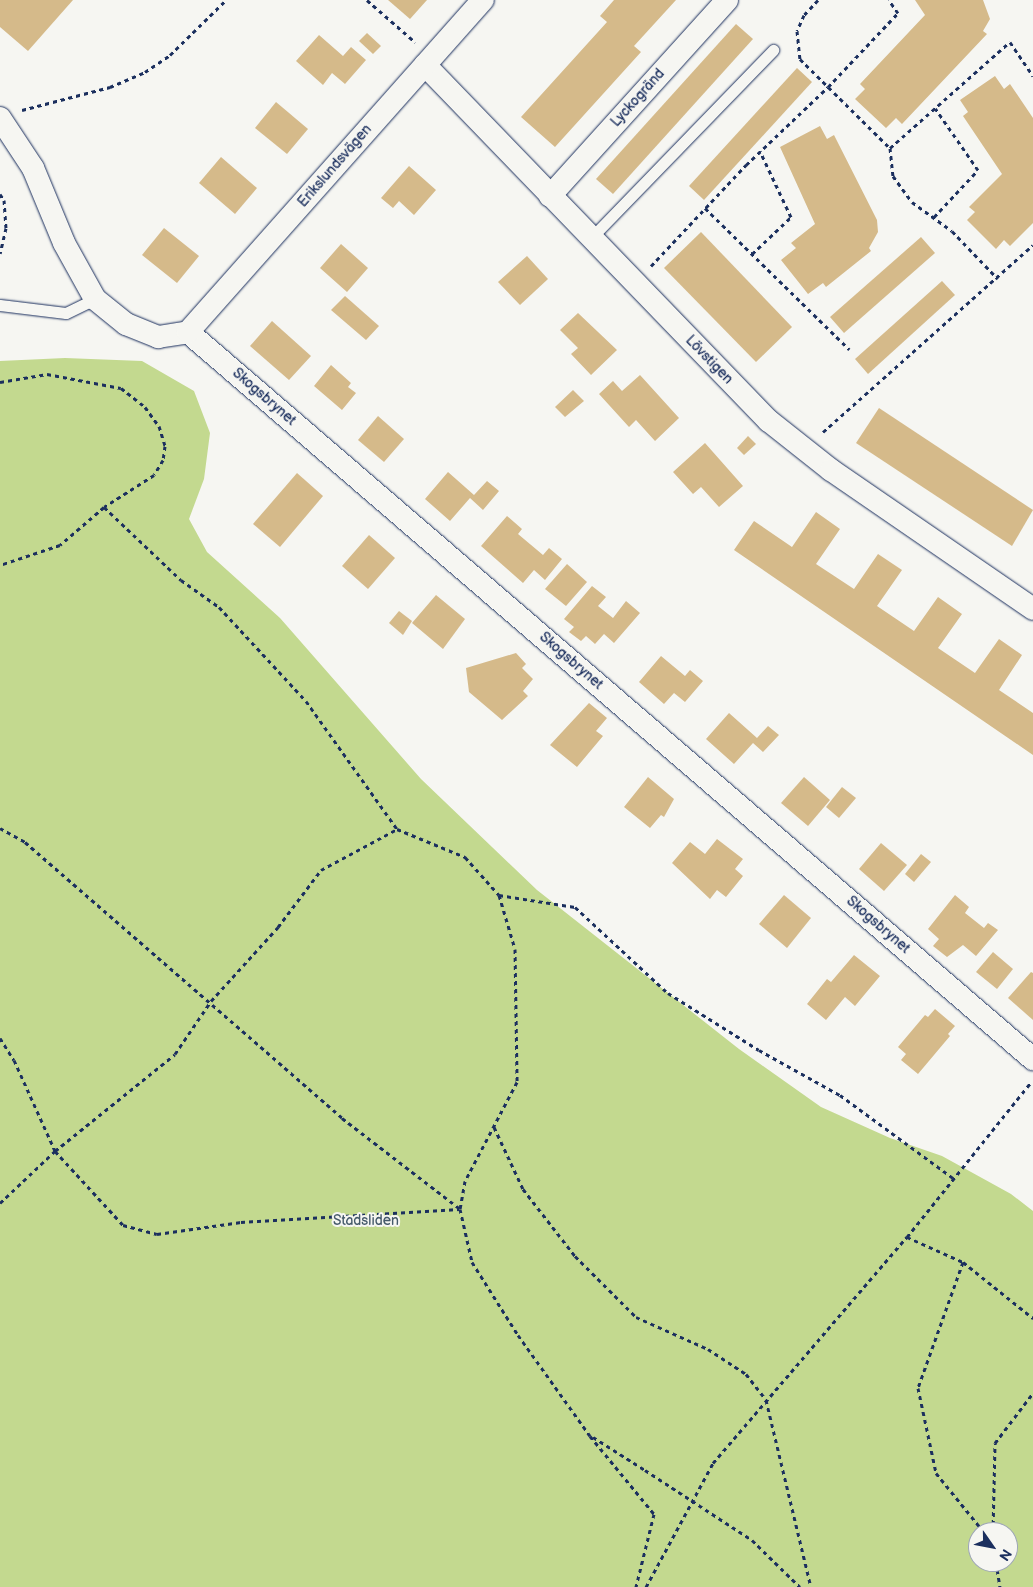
<!DOCTYPE html>
<meta charset="utf-8">
<style>
body{margin:0}
#map{position:relative;width:1033px;height:1587px;overflow:hidden;background:#f6f6f2;font-family:"Balsamiq Sans",sans-serif}
div>[style]{position:absolute}
[style*='--x']{left:calc(var(--x)*1px);top:calc(var(--y)*1px);width:calc(var(--w)*1px);rotate:calc(var(--a)*1deg)}
.green>*{inset:0;background:#c3d98f}
.building>*{inset:0;background:#d5ba8a}
.path>*{height:3px;margin-top:-1.5px;transform-origin:0;background:repeating-linear-gradient(90deg,#1b2f5e 0 4px,transparent 0 8px)}
.roads{filter:drop-shadow(0 0 1px #1b2f5e) drop-shadow(0 0 1px #1b2f5e)}
.lane>*{height:11px;margin:-5.5px;padding:0 5.5px;transform-origin:5.5px;border-radius:5.5px;background:#f6f6f2}
.street>*{height:22px;margin:-11px;padding:0 11px;transform-origin:11px;border-radius:11px;background:#f6f6f2}
.path-bridge>*{height:3px;margin-top:-1.5px;transform-origin:0;background:repeating-linear-gradient(90deg,#1b2f5e 0 4px,transparent 0 8px)}
span{translate:-50% -50%;white-space:nowrap;text-align:center;line-height:1.15;-webkit-text-stroke:4px #f6f6f2;paint-order:stroke}
.street-label{font-size:14px;color:#1b2f5e}
.park-label{font-size:14px;color:#455a6a}
.north{position:absolute;left:968px;top:1522px;width:50px;height:50px;box-sizing:border-box;background:#f6f6f2;border:1px solid #9ea6b7;border-radius:50%;rotate:123deg;font-size:14px;font-weight:700;line-height:20px;text-align:center;color:#1b2f5e}
.north::after{content:'';display:block;margin:auto;width:18px;height:22px;background:#1b2f5e;clip-path:polygon(50% 0,100% 100%,50% 72%,0 100%)}
</style>
<div id="map">
<div class="green">
<div style="clip-path:polygon(evenodd,65px 358px,142px 361px,194px 391px,210px 433px,204px 479px,189px 519px,207px 552px,280px 618px,421px 779px,537px 890px,739px 1049px,821px 1107px,890px 1138px,942px 1156px,1011px 1194px,1033px 1211px,1033px 1587px,0 1587px,0 361px,65px 358px,978px 1532px,1008px 1532px,1008px 1562px,978px 1562px,978px 1532px)"></div>
</div>
<div class="building">
<div style="clip-path:polygon(0 0,73px 0,28px 51px,0 27px)"></div>
<div style="clip-path:polygon(388px 0,427px 0,410px 19px)"></div>
<div style="clip-path:polygon(614px 0,676px 0,634px 46px,641px 52px,555px 147px,521px 117px,607px 22px,600px 16px)"></div>
<div style="clip-path:polygon(915px 0,983px 0,990px 19px,983px 31px,987px 34px,902px 124px,896px 118px,886px 128px,855px 99px,865px 89px,860px 84px,925px 15px)"></div>
<div style="clip-path:polygon(736px 24px,753px 39px,613px 194px,596px 179px)"></div>
<div style="clip-path:polygon(367px 33px,381px 46px,373px 54px,359px 41px)"></div>
<div style="clip-path:polygon(319px 35px,343px 56px,351px 47px,366px 60px,345px 84px,332px 73px,323px 85px,296px 61px)"></div>
<div style="clip-path:polygon(797px 68px,812px 82px,704px 200px,689px 186px)"></div>
<div style="clip-path:polygon(995px 76px,1004px 89px,1010px 84px,1033px 118px,1033px 223px,1010px 246px,1004px 240px,996px 249px,967px 220px,975px 212px,969px 207px,1002px 174px,963px 116px,968px 112px,960px 100px)"></div>
<div style="clip-path:polygon(276px 102px,308px 129px,287px 154px,255px 128px)"></div>
<div style="clip-path:polygon(820px 126px,827px 139px,834px 135px,877px 220px,878px 232px,869px 248px,871px 251px,826px 287px,823px 283px,808px 294px,781px 260px,796px 248px,791px 243px,815px 224px,780px 147px)"></div>
<div style="clip-path:polygon(221px 157px,257px 188px,235px 214px,199px 183px)"></div>
<div style="clip-path:polygon(409px 166px,436px 190px,414px 215px,399px 201px,393px 208px,381px 198px)"></div>
<div style="clip-path:polygon(164px 228px,199px 256px,177px 283px,142px 255px)"></div>
<div style="clip-path:polygon(701px 232px,792px 327px,756px 362px,664px 268px)"></div>
<div style="clip-path:polygon(921px 237px,935px 253px,844px 333px,830px 317px)"></div>
<div style="clip-path:polygon(341px 244px,368px 268px,347px 292px,320px 268px)"></div>
<div style="clip-path:polygon(527px 256px,548px 279px,520px 305px,498px 282px)"></div>
<div style="clip-path:polygon(942px 281px,955px 295px,868px 374px,855px 359px)"></div>
<div style="clip-path:polygon(345px 296px,379px 326px,366px 340px,331px 310px)"></div>
<div style="clip-path:polygon(578px 313px,617px 350px,591px 375px,571px 354px,578px 348px,560px 330px)"></div>
<div style="clip-path:polygon(272px 321px,311px 356px,289px 380px,250px 346px)"></div>
<div style="clip-path:polygon(331px 365px,351px 383px,348px 387px,356px 393px,342px 410px,314px 386px)"></div>
<div style="clip-path:polygon(640px 375px,679px 418px,655px 441px,636px 420px,629px 427px,599px 394px,613px 381px,622px 391px)"></div>
<div style="clip-path:polygon(573px 390px,584px 401px,565px 417px,555px 407px)"></div>
<div style="clip-path:polygon(879px 408px,1033px 510px,1012px 546px,856px 443px)"></div>
<div style="clip-path:polygon(378px 416px,404px 439px,384px 462px,358px 440px)"></div>
<div style="clip-path:polygon(748px 436px,756px 444px,744px 455px,737px 448px)"></div>
<div style="clip-path:polygon(705px 443px,743px 486px,719px 507px,701px 487px,693px 494px,673px 472px)"></div>
<div style="clip-path:polygon(448px 472px,474px 495px,487px 481px,499px 491px,483px 510px,470px 498px,450px 521px,425px 499px)"></div>
<div style="clip-path:polygon(297px 473px,323px 496px,280px 547px,253px 524px)"></div>
<div style="clip-path:polygon(816px 512px,840px 529px,816px 564px,854px 589px,878px 554px,902px 570px,877px 606px,914px 631px,938px 597px,962px 614px,938px 648px,975px 673px,999px 639px,1022px 655px,999px 690px,1033px 713px,1033px 755px,734px 550px,754px 521px,792px 547px)"></div>
<div style="clip-path:polygon(507px 516px,522px 529px,518px 534px,543px 555px,549px 548px,562px 559px,545px 580px,534px 570px,523px 583px,481px 546px)"></div>
<div style="clip-path:polygon(369px 535px,395px 558px,368px 589px,342px 566px)"></div>
<div style="clip-path:polygon(567px 564px,587px 582px,566px 606px,545px 589px)"></div>
<div style="clip-path:polygon(592px 586px,606px 597px,598px 606px,613px 618px,626px 601px,640px 613px,614px 643px,604px 634px,595px 644px,586px 636px,581px 641px,569px 632px,574px 627px,564px 619px)"></div>
<div style="clip-path:polygon(436px 595px,465px 619px,443px 649px,412px 623px)"></div>
<div style="clip-path:polygon(399px 611px,412px 621px,403px 635px,389px 623px)"></div>
<div style="clip-path:polygon(516px 653px,526px 664px,522px 668px,533px 679px,523px 691px,528px 696px,502px 720px,469px 692px,466px 668px)"></div>
<div style="clip-path:polygon(661px 656px,685px 676px,690px 670px,703px 681px,685px 702px,674px 693px,664px 704px,639px 682px)"></div>
<div style="clip-path:polygon(589px 703px,607px 718px,596px 731px,603px 736px,577px 767px,550px 745px)"></div>
<div style="clip-path:polygon(729px 713px,757px 738px,768px 726px,779px 735px,763px 752px,753px 743px,734px 764px,706px 739px)"></div>
<div style="clip-path:polygon(648px 777px,674px 799px,664px 817px,661px 815px,650px 828px,624px 807px)"></div>
<div style="clip-path:polygon(804px 777px,830px 800px,808px 826px,781px 803px)"></div>
<div style="clip-path:polygon(842px 787px,856px 798px,839px 818px,826px 807px)"></div>
<div style="clip-path:polygon(717px 839px,743px 859px,735px 869px,743px 876px,726px 897px,717px 890px,710px 899px,672px 863px,690px 842px,705px 854px)"></div>
<div style="clip-path:polygon(881px 843px,907px 865px,884px 891px,859px 869px)"></div>
<div style="clip-path:polygon(921px 854px,931px 862px,914px 882px,905px 874px)"></div>
<div style="clip-path:polygon(784px 895px,811px 918px,787px 948px,759px 924px)"></div>
<div style="clip-path:polygon(955px 895px,969px 907px,965px 913px,984px 928px,988px 923px,998px 930px,976px 956px,963px 945px,947px 957px,933px 946px,939px 939px,928px 929px)"></div>
<div style="clip-path:polygon(993px 952px,1013px 969px,997px 989px,976px 972px)"></div>
<div style="clip-path:polygon(854px 955px,880px 976px,855px 1006px,845px 997px,826px 1020px,807px 1004px,827px 979px,831px 982px)"></div>
<div style="clip-path:polygon(1031px 972px,1033px 973px,1033px 1020px,1008px 998px)"></div>
<div style="clip-path:polygon(935px 1009px,955px 1026px,948px 1034px,950px 1036px,918px 1074px,901px 1060px,906px 1054px,898px 1047px,925px 1015px,928px 1017px)"></div>
</div>
<div class="path">
<div style="--x:367;--y:0;--w:64;--a:41.2"></div>
<div style="--x:818;--y:0;--w:21;--a:133"></div>
<div style="--x:804;--y:15;--w:17;--a:114"></div>
<div style="--x:797;--y:31;--w:28;--a:84"></div>
<div style="--x:800;--y:59;--w:127;--a:44.7"></div>
<div style="--x:890;--y:148;--w:160;--a:-41.5"></div>
<div style="--x:1010;--y:42;--w:41;--a:55.9"></div>
<div style="--x:22;--y:110;--w:91;--a:-14.6"></div>
<div style="--x:110;--y:87;--w:38;--a:-23"></div>
<div style="--x:145;--y:72;--w:30;--a:-34"></div>
<div style="--x:170;--y:55;--w:78;--a:-44.5"></div>
<div style="--x:890;--y:148;--w:28;--a:84"></div>
<div style="--x:893;--y:176;--w:32;--a:54"></div>
<div style="--x:912;--y:202;--w:49;--a:35.9"></div>
<div style="--x:952;--y:231;--w:66;--a:46.2"></div>
<div style="--x:0;--y:194;--w:7;--a:56"></div>
<div style="--x:4;--y:200;--w:28;--a:86"></div>
<div style="--x:6;--y:228;--w:26;--a:103"></div>
<div style="--x:705;--y:208;--w:202;--a:44.4"></div>
<div style="--x:934;--y:217;--w:64;--a:-46.9"></div>
<div style="--x:978;--y:170;--w:75;--a:-124.7"></div>
<div style="--x:752;--y:254;--w:54;--a:-43.5"></div>
<div style="--x:791;--y:217;--w:73;--a:-115.2"></div>
<div style="--x:651;--y:266;--w:139;--a:-46.8"></div>
<div style="--x:746;--y:165;--w:113;--a:-43.6"></div>
<div style="--x:828;--y:87;--w:102;--a:-46.6"></div>
<div style="--x:898;--y:13;--w:16;--a:-125"></div>
<div style="--x:0;--y:382;--w:48;--a:-9.7"></div>
<div style="--x:47;--y:374;--w:75;--a:10.7"></div>
<div style="--x:121;--y:388;--w:31;--a:38"></div>
<div style="--x:145;--y:407;--w:24;--a:54"></div>
<div style="--x:159;--y:426;--w:21;--a:73"></div>
<div style="--x:165;--y:446;--w:14;--a:98"></div>
<div style="--x:163;--y:460;--w:17;--a:121"></div>
<div style="--x:154;--y:475;--w:59;--a:147.4"></div>
<div style="--x:104;--y:507;--w:58;--a:139.2"></div>
<div style="--x:60;--y:545;--w:63;--a:161.6"></div>
<div style="--x:823;--y:432;--w:281;--a:-41.7"></div>
<div style="--x:104;--y:507;--w:106;--a:43.5"></div>
<div style="--x:181;--y:580;--w:47;--a:35.4"></div>
<div style="--x:219;--y:607;--w:128;--a:47.2"></div>
<div style="--x:306;--y:701;--w:157;--a:54.6"></div>
<div style="--x:0;--y:828;--w:29;--a:29"></div>
<div style="--x:25;--y:842;--w:420;--a:41"></div>
<div style="--x:342;--y:1118;--w:149;--a:37.6"></div>
<div style="--x:499;--y:895;--w:77;--a:9"></div>
<div style="--x:575;--y:907;--w:127;--a:42.8"></div>
<div style="--x:668;--y:993;--w:107;--a:32.1"></div>
<div style="--x:759;--y:1050;--w:93;--a:29.1"></div>
<div style="--x:840;--y:1095;--w:140;--a:36.3"></div>
<div style="--x:0;--y:1038;--w:26;--a:58"></div>
<div style="--x:14;--y:1060;--w:100;--a:65.7"></div>
<div style="--x:55;--y:1151;--w:100;--a:47.4"></div>
<div style="--x:123;--y:1225;--w:35;--a:15"></div>
<div style="--x:157;--y:1234;--w:85;--a:-8.1"></div>
<div style="--x:241;--y:1222;--w:219;--a:-3.4"></div>
<div style="--x:494;--y:1127;--w:68;--a:64.9"></div>
<div style="--x:523;--y:1189;--w:85;--a:52.2"></div>
<div style="--x:575;--y:1256;--w:86;--a:45"></div>
<div style="--x:636;--y:1317;--w:79;--a:24"></div>
<div style="--x:708;--y:1349;--w:45;--a:33.3"></div>
<div style="--x:746;--y:1374;--w:33;--a:52"></div>
<div style="--x:766;--y:1400;--w:192;--a:76.5"></div>
<div style="--x:0;--y:1203;--w:76;--a:-43.4"></div>
<div style="--x:55;--y:1151;--w:154;--a:-38.9"></div>
<div style="--x:175;--y:1054;--w:64;--a:-55.8"></div>
<div style="--x:211;--y:1001;--w:100;--a:-47.8"></div>
<div style="--x:278;--y:927;--w:71;--a:-53"></div>
<div style="--x:321;--y:870;--w:86;--a:-28.3"></div>
<div style="--x:397;--y:829;--w:74;--a:22.4"></div>
<div style="--x:465;--y:857;--w:51;--a:48.2"></div>
<div style="--x:499;--y:895;--w:56;--a:73.5"></div>
<div style="--x:515;--y:949;--w:133;--a:89.1"></div>
<div style="--x:517;--y:1082;--w:112;--a:117.7"></div>
<div style="--x:465;--y:1181;--w:28;--a:100"></div>
<div style="--x:460;--y:1209;--w:54;--a:77.2"></div>
<div style="--x:472;--y:1262;--w:86;--a:57.8"></div>
<div style="--x:518;--y:1335;--w:124;--a:54.5"></div>
<div style="--x:590;--y:1436;--w:101;--a:50.6"></div>
<div style="--x:654;--y:1514;--w:75;--a:103.9"></div>
<div style="--x:907;--y:1237;--w:61;--a:24.1"></div>
<div style="--x:963;--y:1262;--w:90;--a:38.7"></div>
<div style="--x:963;--y:1262;--w:134;--a:109.7"></div>
<div style="--x:918;--y:1388;--w:87;--a:78"></div>
<div style="--x:936;--y:1473;--w:76;--a:50.9"></div>
<div style="--x:593;--y:1437;--w:62;--a:32.4"></div>
<div style="--x:993;--y:1532;--w:89;--a:-88.7"></div>
<div style="--x:995;--y:1443;--w:63;--a:-52.8"></div>
<div style="--x:752;--y:1540;--w:67;--a:44.4"></div>
<div style="--x:996;--y:1562;--w:25;--a:81"></div>
<div style="--x:646;--y:1587;--w:141;--a:-61.6"></div>
<div style="--x:713;--y:1463;--w:298;--a:-49.4"></div>
<div style="--x:907;--y:1237;--w:198;--a:-51.3"></div>
</div>
<div class="roads">
<div class="lane">
<div style="--x:591;--y:238;--w:262;--a:-45.9"></div>
<div style="--x:0;--y:305;--w:66;--a:6.9"></div>
<div style="--x:66;--y:313;--w:32;--a:-26"></div>
</div>
<div class="street">
<div style="--x:425;--y:65;--w:495;--a:46"></div>
<div style="--x:769;--y:421;--w:79;--a:38.3"></div>
<div style="--x:831;--y:470;--w:245;--a:34.5"></div>
<div style="--x:0;--y:118;--w:60;--a:56.6"></div>
<div style="--x:33;--y:168;--w:81;--a:67.5"></div>
<div style="--x:64;--y:243;--w:64;--a:61"></div>
<div style="--x:95;--y:299;--w:40;--a:39"></div>
<div style="--x:126;--y:324;--w:35;--a:22"></div>
<div style="--x:158;--y:337;--w:30;--a:-9"></div>
<div style="--x:188;--y:332;--w:1115;--a:40.71"></div>
<div style="--x:550;--y:196;--w:264;--a:-47.9"></div>
<div style="--x:188;--y:332;--w:444;--a:-48.4"></div>
</div>
</div>
<div class="path-bridge">
<div style="--x:645;--y:1470;--w:128;--a:33.2"></div>
</div>
<div class="street-label">
<span style="left:638px;top:98px;rotate:-48deg">Lyckogränd</span>
<span style="left:335px;top:166px;rotate:-49deg">Erikslundsvägen</span>
<span style="left:709px;top:360px;rotate:46deg">Lövstigen</span>
<span style="left:264px;top:397px;rotate:41deg">Skogsbrynet</span>
<span style="left:571px;top:661px;rotate:41deg">Skogsbrynet</span>
<span style="left:878px;top:925px;rotate:41deg">Skogsbrynet</span>
</div>
<div class="park-label">
<span style="left:366px;top:1221px">Stadsliden</span>
</div>
<div class="north">N</div>
</div>
